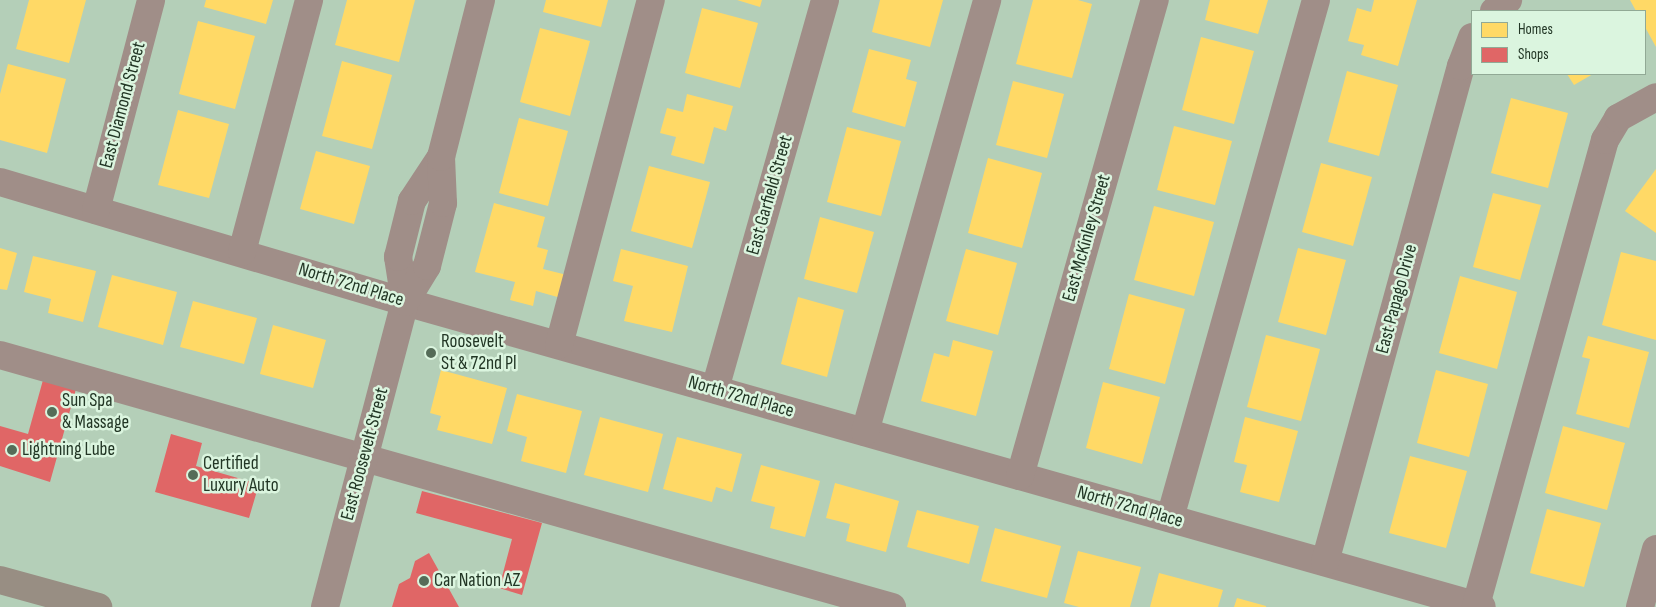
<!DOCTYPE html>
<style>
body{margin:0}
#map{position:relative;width:1656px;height:607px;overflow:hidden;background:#b4cfb8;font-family:"Sofia Sans Condensed",sans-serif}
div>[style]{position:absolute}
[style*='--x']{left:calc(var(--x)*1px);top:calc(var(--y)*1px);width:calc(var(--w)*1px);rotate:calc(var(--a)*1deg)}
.homes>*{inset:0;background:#ffd966}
.shops>*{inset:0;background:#e06666}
.minor>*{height:28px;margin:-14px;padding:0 14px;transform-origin:14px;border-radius:14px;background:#a08e88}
.major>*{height:28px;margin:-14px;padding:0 14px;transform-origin:14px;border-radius:14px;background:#988e83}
.dots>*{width:14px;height:14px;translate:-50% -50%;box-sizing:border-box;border:2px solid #dbf5df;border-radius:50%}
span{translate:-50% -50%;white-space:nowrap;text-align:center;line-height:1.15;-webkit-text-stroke:5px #dbf5df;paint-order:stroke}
.street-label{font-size:19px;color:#223625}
.poi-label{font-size:19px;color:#223625}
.left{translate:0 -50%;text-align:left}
.legend{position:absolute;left:1471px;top:10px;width:175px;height:65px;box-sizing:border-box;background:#dbf5df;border:1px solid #91a995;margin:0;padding:6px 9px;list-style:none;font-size:15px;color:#223625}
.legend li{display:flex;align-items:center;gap:10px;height:25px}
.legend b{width:25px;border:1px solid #91a995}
</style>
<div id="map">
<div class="homes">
<div style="clip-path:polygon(29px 0,86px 0,69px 63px,16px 49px)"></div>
<div style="clip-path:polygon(206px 0,273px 0,266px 24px,204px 7px)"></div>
<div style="clip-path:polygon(347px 0,415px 0,399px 62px,335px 45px)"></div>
<div style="clip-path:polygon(546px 0,608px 0,601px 27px,543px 12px)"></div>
<div style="clip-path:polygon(737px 0,762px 0,760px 7px)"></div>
<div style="clip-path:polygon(880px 0,943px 0,930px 47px,872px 32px)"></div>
<div style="clip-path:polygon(1033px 0,1078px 0,1092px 4px,1072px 78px,1016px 64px)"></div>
<div style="clip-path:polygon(1210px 0,1268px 0,1258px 34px,1205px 20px)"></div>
<div style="clip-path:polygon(1374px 0,1417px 0,1398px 66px,1361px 55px,1364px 45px,1348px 41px,1357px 8px,1371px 12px)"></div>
<div style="clip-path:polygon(1630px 0,1656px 0,1656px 47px,1645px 27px,1645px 11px,1636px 11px)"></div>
<div style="clip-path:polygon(702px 8px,758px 23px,740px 88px,685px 73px)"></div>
<div style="clip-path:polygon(198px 21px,255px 36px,235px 109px,179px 94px)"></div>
<div style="clip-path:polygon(540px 28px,590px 41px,570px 116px,520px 102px)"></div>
<div style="clip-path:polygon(1201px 37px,1254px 51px,1234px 124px,1182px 110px)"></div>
<div style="clip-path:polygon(869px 49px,911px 60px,906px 79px,917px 82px,905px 127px,852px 112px)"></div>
<div style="clip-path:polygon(342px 61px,392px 75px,372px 149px,322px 136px)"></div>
<div style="clip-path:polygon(8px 64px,66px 79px,47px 153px,0 140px,0 94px)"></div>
<div style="clip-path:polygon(1347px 71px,1398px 85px,1379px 156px,1328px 142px)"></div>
<div style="clip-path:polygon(1567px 74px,1593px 74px,1574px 85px)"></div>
<div style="clip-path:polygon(1013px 81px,1064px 94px,1047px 158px,996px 145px)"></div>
<div style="clip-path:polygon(687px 94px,733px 106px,726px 131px,714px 127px,704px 164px,671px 155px,676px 137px,660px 133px,667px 108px,683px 112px)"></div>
<div style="clip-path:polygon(1511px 98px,1568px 113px,1548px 188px,1491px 173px)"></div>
<div style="clip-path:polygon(178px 110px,229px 124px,209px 198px,158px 185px)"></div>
<div style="clip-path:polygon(519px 118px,568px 131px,548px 206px,499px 193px)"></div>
<div style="clip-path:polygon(1174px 126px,1232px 141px,1215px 205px,1157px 190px)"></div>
<div style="clip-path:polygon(847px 127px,901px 141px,881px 216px,827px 202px)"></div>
<div style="clip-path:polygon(316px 151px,370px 166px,354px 224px,300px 209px)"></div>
<div style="clip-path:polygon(988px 158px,1042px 173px,1022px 248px,968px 233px)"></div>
<div style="clip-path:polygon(1321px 163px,1372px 177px,1353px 246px,1302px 232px)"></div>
<div style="clip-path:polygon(649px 166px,710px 182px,692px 248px,631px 231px)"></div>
<div style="clip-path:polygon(1656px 169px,1656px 233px,1625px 211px)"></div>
<div style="clip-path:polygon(1493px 193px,1541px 205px,1520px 280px,1473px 267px)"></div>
<div style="clip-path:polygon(494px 203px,545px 217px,537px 247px,548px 250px,543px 269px,567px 275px,561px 298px,536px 291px,533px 306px,510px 300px,515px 282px,475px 272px)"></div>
<div style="clip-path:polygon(1154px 206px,1214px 222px,1194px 296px,1134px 280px)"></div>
<div style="clip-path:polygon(820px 217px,874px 232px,857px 293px,804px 279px)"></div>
<div style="clip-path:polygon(0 248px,17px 253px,7px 290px,0 289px)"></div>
<div style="clip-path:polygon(1298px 248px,1346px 260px,1326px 335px,1278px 322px)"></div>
<div style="clip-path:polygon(621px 249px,688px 266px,672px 332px,624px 321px,633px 286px,613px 281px)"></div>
<div style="clip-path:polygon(966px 249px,1017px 263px,998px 335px,946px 321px)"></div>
<div style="clip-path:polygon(1621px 252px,1656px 261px,1656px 340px,1602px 325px)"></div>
<div style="clip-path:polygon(33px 256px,96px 271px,83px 322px,48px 313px,51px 299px,24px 292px)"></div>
<div style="clip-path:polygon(112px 275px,177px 292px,163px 345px,98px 327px)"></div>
<div style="clip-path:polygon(1460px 276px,1517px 292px,1497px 369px,1439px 353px)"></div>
<div style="clip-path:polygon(1129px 294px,1185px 309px,1165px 384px,1109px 369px)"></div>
<div style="clip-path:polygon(798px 297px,844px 310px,827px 377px,781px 364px)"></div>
<div style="clip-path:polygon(193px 301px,257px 318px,244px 364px,180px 347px)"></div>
<div style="clip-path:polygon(273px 325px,326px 340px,313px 388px,260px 374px)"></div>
<div style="clip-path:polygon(1266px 335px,1320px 349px,1301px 421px,1247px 407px)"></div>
<div style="clip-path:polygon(1588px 336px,1649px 352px,1629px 428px,1576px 414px,1590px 359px,1582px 357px)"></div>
<div style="clip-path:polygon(953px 340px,993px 351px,976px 416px,921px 401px,934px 353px,949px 357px)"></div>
<div style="clip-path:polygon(441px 370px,507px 388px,492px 444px,437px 430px,441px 416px,430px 413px)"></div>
<div style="clip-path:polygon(1436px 370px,1488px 384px,1469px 457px,1417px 443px)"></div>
<div style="clip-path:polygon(1103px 382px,1160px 397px,1142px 464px,1086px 448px)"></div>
<div style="clip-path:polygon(517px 394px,582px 411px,566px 473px,521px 461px,527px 437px,507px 431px)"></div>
<div style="clip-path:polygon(600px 417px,663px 434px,648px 492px,584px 475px)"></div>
<div style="clip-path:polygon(1245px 417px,1298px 431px,1279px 502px,1240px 492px,1247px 465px,1234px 462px)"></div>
<div style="clip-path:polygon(1563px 426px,1625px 443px,1607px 510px,1545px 493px)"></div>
<div style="clip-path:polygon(677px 437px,742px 454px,732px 492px,716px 487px,712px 502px,663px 489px)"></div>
<div style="clip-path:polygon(1410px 456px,1467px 471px,1446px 548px,1389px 533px)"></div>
<div style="clip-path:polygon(761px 465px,820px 481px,805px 537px,770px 528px,775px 507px,751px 501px)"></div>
<div style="clip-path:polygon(835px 483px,899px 501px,886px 552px,846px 541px,850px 524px,826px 518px)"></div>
<div style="clip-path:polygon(1547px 509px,1601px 523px,1584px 587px,1530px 573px)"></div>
<div style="clip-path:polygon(917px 510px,979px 526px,969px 564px,907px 547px)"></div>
<div style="clip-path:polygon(995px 528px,1061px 546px,1047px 598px,981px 581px)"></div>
<div style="clip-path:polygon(1078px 551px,1141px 567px,1130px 607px,1079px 607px,1064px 603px)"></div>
<div style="clip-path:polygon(1159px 573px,1223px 590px,1218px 607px,1150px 607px)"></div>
<div style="clip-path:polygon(1237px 598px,1266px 606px,1266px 607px,1234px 607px)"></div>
</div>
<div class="shops">
<div style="clip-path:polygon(43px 380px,76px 389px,50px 482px,0 466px,0 426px,28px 434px)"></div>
<div style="clip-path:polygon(171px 434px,202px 443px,196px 466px,259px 484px,249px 518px,155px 492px)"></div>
<div style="clip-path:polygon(422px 491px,542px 523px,522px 595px,499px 588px,512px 539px,416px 513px)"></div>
<div style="clip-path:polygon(429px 553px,459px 607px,392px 607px,399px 584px,410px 578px,415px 561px)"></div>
</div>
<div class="minor">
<div style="--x:1494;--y:11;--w:18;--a:-38"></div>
<div style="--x:0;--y:182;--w:422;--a:16.5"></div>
<div style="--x:405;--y:302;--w:1119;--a:15.81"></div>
<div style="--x:96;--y:210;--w:217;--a:-75.3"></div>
<div style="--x:242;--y:252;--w:261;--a:-75.1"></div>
<div style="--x:405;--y:302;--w:46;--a:-98.8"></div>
<div style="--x:398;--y:257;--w:58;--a:-76"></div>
<div style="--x:412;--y:201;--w:53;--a:-56.6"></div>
<div style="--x:559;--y:345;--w:357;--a:-75.1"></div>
<div style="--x:0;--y:355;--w:927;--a:15.78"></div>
<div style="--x:715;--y:389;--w:404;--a:-74.2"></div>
<div style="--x:865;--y:432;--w:449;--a:-74.2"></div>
<div style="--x:1020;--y:476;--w:495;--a:-74.2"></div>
<div style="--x:1170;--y:518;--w:538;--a:-74.26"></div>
<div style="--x:1325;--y:562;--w:514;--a:-74.67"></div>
<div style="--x:1461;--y:66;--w:31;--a:-69"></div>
<div style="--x:1476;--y:605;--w:483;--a:-74.5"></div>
<div style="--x:1605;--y:140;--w:26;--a:-59"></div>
<div style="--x:1618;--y:118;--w:43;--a:-28.9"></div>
<div style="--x:325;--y:607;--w:315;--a:-75.3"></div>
<div style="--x:405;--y:302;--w:42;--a:-58.6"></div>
<div style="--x:427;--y:266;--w:65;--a:-75.7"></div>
<div style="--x:443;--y:203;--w:46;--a:-92.5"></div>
<div style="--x:441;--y:157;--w:162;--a:-75.7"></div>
<div style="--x:1640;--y:607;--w:60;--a:-74.6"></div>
</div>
<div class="major">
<div style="--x:0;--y:580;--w:102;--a:15.4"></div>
</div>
<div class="dots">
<div style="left:431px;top:353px;background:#556c58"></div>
<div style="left:52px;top:412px;background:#556c58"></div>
<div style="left:12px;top:450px;background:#556c58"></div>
<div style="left:193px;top:475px;background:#556c58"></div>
<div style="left:424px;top:581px;background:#556c58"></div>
</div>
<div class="street-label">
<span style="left:123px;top:105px;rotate:-75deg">East Diamond Street</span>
<span style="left:770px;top:195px;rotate:-74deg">East Garfield Street</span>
<span style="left:1087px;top:238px;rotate:-74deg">East McKinley Street</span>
<span style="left:351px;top:285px;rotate:17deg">North 72nd Place</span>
<span style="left:1397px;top:299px;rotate:-75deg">East Papago Drive</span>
<span style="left:741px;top:397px;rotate:16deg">North 72nd Place</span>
<span style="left:365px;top:454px;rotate:-75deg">East Roosevelt Street</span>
<span style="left:1130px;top:507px;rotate:16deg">North 72nd Place</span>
</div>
<div class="poi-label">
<span class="left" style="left:441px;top:353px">Roosevelt<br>St &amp; 72nd Pl</span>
<span class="left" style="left:62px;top:412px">Sun Spa<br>&amp; Massage</span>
<span class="left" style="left:22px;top:450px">Lightning Lube</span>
<span class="left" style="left:203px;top:475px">Certified<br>Luxury Auto</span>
<span class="left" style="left:434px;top:581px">Car Nation AZ</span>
</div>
<ul class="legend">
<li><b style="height:14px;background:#ffd966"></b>Homes</li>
<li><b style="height:14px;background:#e06666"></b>Shops</li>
</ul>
</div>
